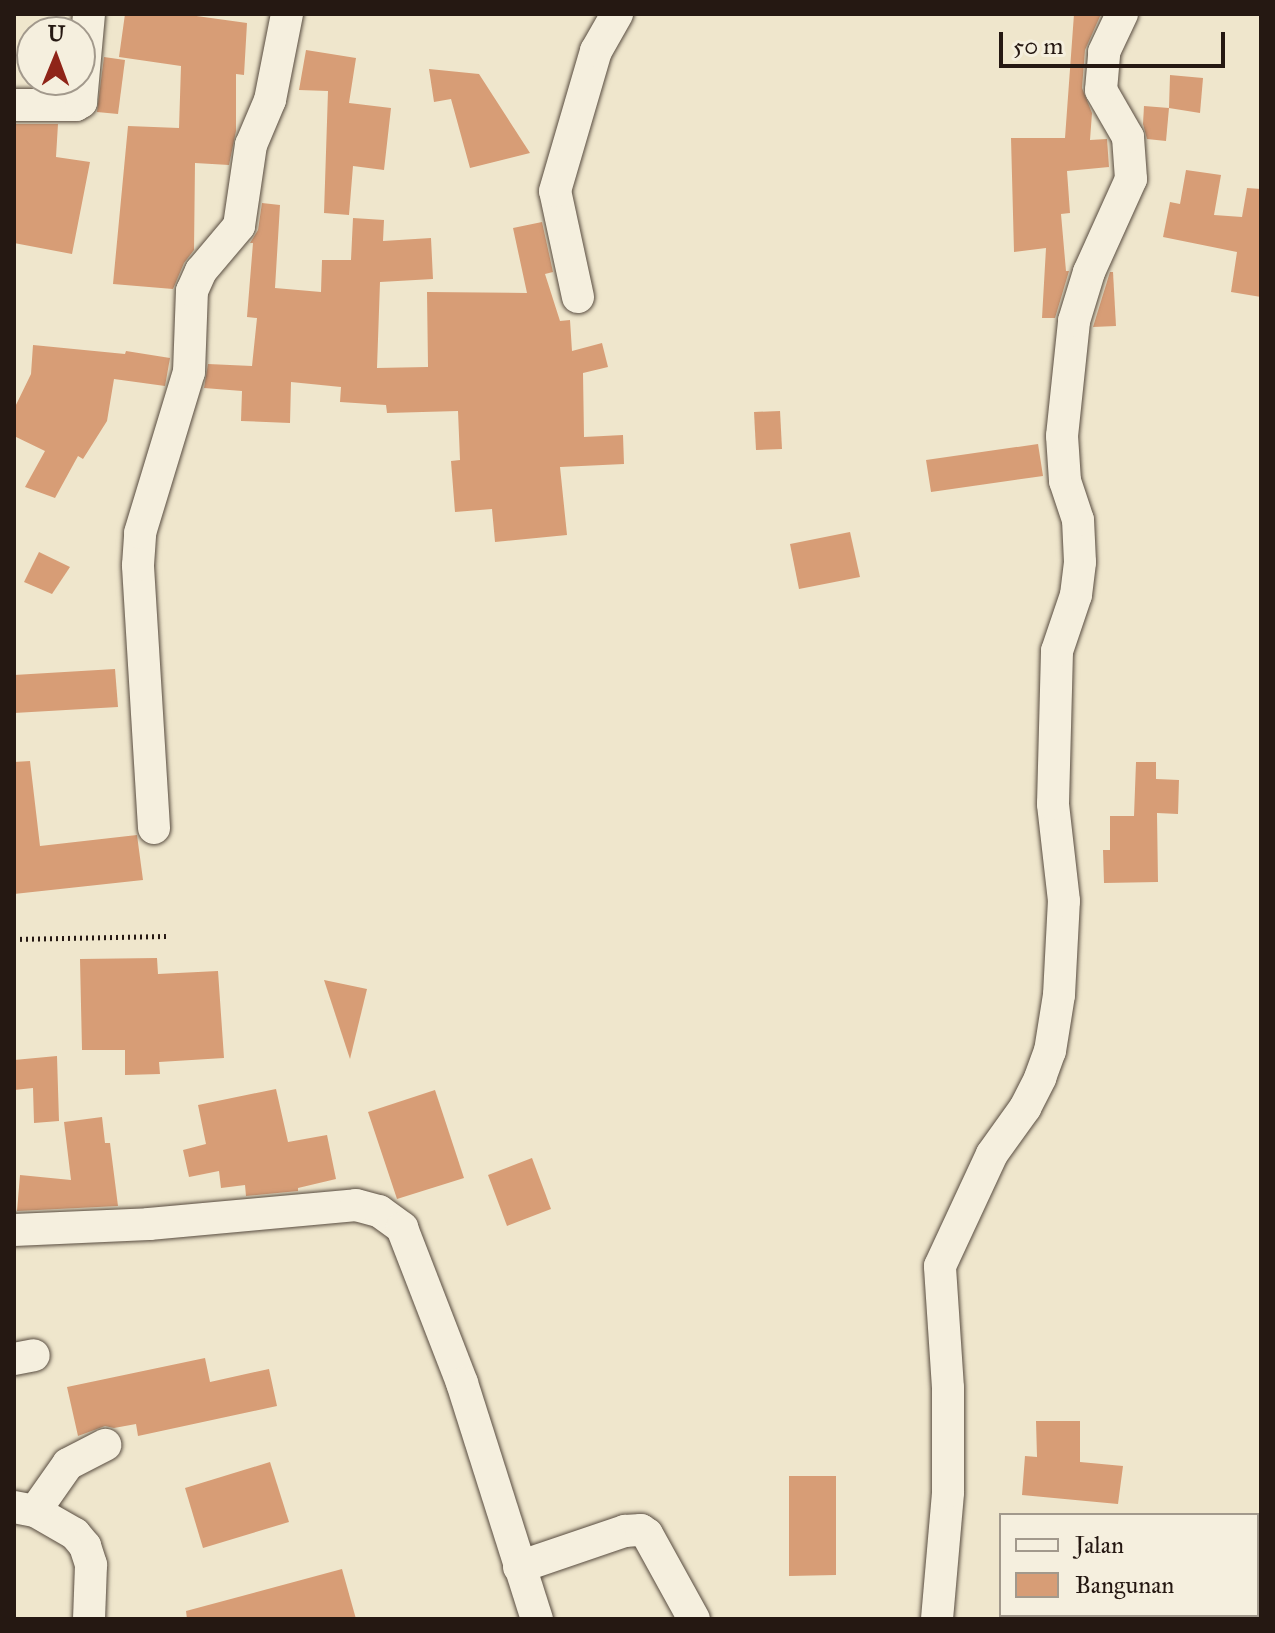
<!DOCTYPE html>
<style>
body{margin:0}
#map{position:relative;width:1275px;height:1633px;overflow:hidden;background:#efe6cc;font-family:"IM FELL Great Primer",serif}
div>[style]{position:absolute}
[style*='--x']{left:calc(var(--x)*1px);top:calc(var(--y)*1px);width:calc(var(--w)*1px);rotate:calc(var(--a)*1deg)}
.building>*{inset:0;background:#d79d76}
.path>*{height:5px;margin-top:-2.5px;transform-origin:0;background:repeating-linear-gradient(90deg,#251812 0 2px,transparent 0 6px)}
.roads{filter:drop-shadow(0 0 2px #584c40) drop-shadow(0 0 2px #584c40)}
.street>*{height:32px;margin:-16px;padding:0 16px;transform-origin:16px;border-radius:16px;background:#f5efde}
span{translate:-50% -50%;white-space:nowrap;text-align:center;line-height:1.15;-webkit-text-stroke:6px #f5efde;paint-order:stroke}
.frame{position:absolute;inset:0;border:16px solid #251812;pointer-events:none}
.legend{position:absolute;left:999px;top:1513px;width:260px;height:104px;box-sizing:border-box;background:#f5efde;border:2px solid #a2998c;margin:0;padding:10px 14px;list-style:none;font-size:24px;color:#251812}
.legend li{display:flex;align-items:center;gap:16px;height:40px}
.legend b{width:40px;border:2px solid #a2998c}
.north{position:absolute;left:16px;top:16px;width:80px;height:80px;box-sizing:border-box;background:#f5efde;border:2px solid #a2998c;border-radius:50%;rotate:1deg;font-size:22px;font-weight:700;line-height:32px;text-align:center;color:#251812}
.north::after{content:'';display:block;margin:auto;width:28px;height:36px;background:#8f2418;clip-path:polygon(50% 0,100% 100%,50% 72%,0 100%)}
.scale{position:absolute;left:999px;top:32px;width:226px;height:36px;box-sizing:border-box;border:4px solid #251812;border-top:0;padding-left:10px;font-size:24px;line-height:28px;white-space:nowrap;color:#251812;-webkit-text-stroke:6px #f5efde;paint-order:stroke}
</style>
<div id="map">
<div class="building">
<div style="clip-path:polygon(125px 14px,182px 14px,247px 23px,244px 75px,236px 74px,236px 131px,229px 165px,195px 163px,194px 250px,184px 263px,173px 289px,113px 284px,128px 126px,179px 128px,181px 66px,119px 57px)"></div>
<div style="clip-path:polygon(1074px 14px,1101px 14px,1085px 50px,1082px 88px,1092px 113px,1090px 140px,1107px 139px,1109px 167px,1067px 171px,1070px 213px,1061px 214px,1066px 271px,1069px 271px,1055px 318px,1042px 318px,1046px 248px,1014px 252px,1011px 138px,1065px 138px)"></div>
<div style="clip-path:polygon(306px 50px,356px 58px,349px 103px,391px 108px,384px 170px,353px 166px,349px 215px,324px 213px,328px 91px,299px 90px)"></div>
<div style="clip-path:polygon(104px 57px,125px 60px,118px 114px,97px 112px)"></div>
<div style="clip-path:polygon(429px 69px,479px 74px,530px 153px,470px 168px,451px 99px,434px 102px)"></div>
<div style="clip-path:polygon(1170px 75px,1203px 78px,1200px 113px,1169px 108px)"></div>
<div style="clip-path:polygon(1144px 106px,1169px 108px,1166px 141px,1147px 139px,1143px 124px)"></div>
<div style="clip-path:polygon(14px 124px,58px 124px,56px 157px,90px 162px,72px 254px,14px 243px)"></div>
<div style="clip-path:polygon(1186px 170px,1221px 175px,1214px 215px,1242px 217px,1247px 188px,1261px 189px,1261px 297px,1231px 292px,1237px 252px,1163px 237px,1170px 202px,1180px 204px)"></div>
<div style="clip-path:polygon(262px 203px,280px 205px,275px 288px,321px 292px,322px 260px,351px 260px,353px 218px,384px 220px,383px 241px,431px 238px,433px 279px,380px 282px,377px 368px,428px 367px,427px 292px,527px 293px,513px 228px,542px 222px,553px 272px,545px 274px,560px 321px,570px 320px,572px 351px,602px 343px,608px 367px,583px 373px,584px 437px,623px 435px,624px 464px,560px 467px,567px 535px,495px 542px,492px 509px,455px 512px,451px 461px,460px 460px,458px 411px,387px 413px,386px 405px,340px 402px,341px 387px,291px 382px,290px 423px,241px 421px,242px 391px,204px 388px,208px 364px,252px 366px,257px 318px,247px 317px,253px 243px,250px 243px,258px 230px)"></div>
<div style="clip-path:polygon(1110px 272px,1113px 272px,1116px 326px,1093px 327px)"></div>
<div style="clip-path:polygon(33px 345px,125px 354px,126px 351px,170px 358px,165px 386px,114px 379px,107px 421px,83px 459px,78px 456px,55px 498px,25px 487px,45px 451px,14px 436px,14px 409px,31px 374px)"></div>
<div style="clip-path:polygon(780px 411px,782px 449px,756px 450px,754px 412px)"></div>
<div style="clip-path:polygon(1038px 444px,1043px 476px,931px 492px,926px 460px)"></div>
<div style="clip-path:polygon(850px 532px,860px 577px,799px 589px,790px 544px)"></div>
<div style="clip-path:polygon(39px 552px,70px 567px,52px 594px,24px 582px)"></div>
<div style="clip-path:polygon(115px 669px,118px 707px,14px 713px,14px 675px)"></div>
<div style="clip-path:polygon(30px 761px,40px 846px,137px 835px,143px 880px,14px 894px,14px 762px)"></div>
<div style="clip-path:polygon(1136px 762px,1156px 762px,1156px 779px,1179px 780px,1178px 814px,1157px 813px,1158px 882px,1104px 883px,1103px 850px,1110px 850px,1110px 816px,1134px 816px)"></div>
<div style="clip-path:polygon(157px 958px,158px 974px,218px 971px,224px 1058px,159px 1062px,160px 1074px,125px 1075px,125px 1050px,82px 1050px,80px 959px)"></div>
<div style="clip-path:polygon(324px 980px,367px 989px,350px 1059px)"></div>
<div style="clip-path:polygon(57px 1056px,59px 1121px,34px 1123px,33px 1088px,14px 1090px,14px 1060px)"></div>
<div style="clip-path:polygon(276px 1089px,288px 1142px,327px 1135px,336px 1179px,298px 1188px,298px 1191px,246px 1196px,245px 1185px,221px 1188px,219px 1171px,189px 1177px,183px 1150px,206px 1144px,198px 1105px)"></div>
<div style="clip-path:polygon(435px 1090px,464px 1178px,397px 1199px,368px 1112px)"></div>
<div style="clip-path:polygon(102px 1117px,105px 1143px,110px 1143px,118px 1206px,17px 1211px,20px 1175px,71px 1180px,64px 1122px)"></div>
<div style="clip-path:polygon(532px 1158px,551px 1209px,507px 1226px,488px 1175px)"></div>
<div style="clip-path:polygon(205px 1358px,210px 1382px,269px 1369px,277px 1406px,138px 1436px,136px 1424px,114px 1428px,105px 1426px,78px 1436px,67px 1387px)"></div>
<div style="clip-path:polygon(1036px 1421px,1080px 1421px,1080px 1462px,1123px 1466px,1118px 1504px,1022px 1495px,1025px 1456px,1037px 1457px)"></div>
<div style="clip-path:polygon(270px 1462px,289px 1522px,203px 1548px,185px 1488px)"></div>
<div style="clip-path:polygon(789px 1476px,836px 1476px,836px 1575px,789px 1576px)"></div>
<div style="clip-path:polygon(342px 1569px,356px 1619px,187px 1619px,186px 1611px)"></div>
</div>
<div class="path">
<div style="--x:14;--y:939;--w:152;--a:-1.1"></div>
</div>
<div class="roads">
<div class="street">
<div style="--x:14;--y:105;--w:62;--a:0"></div>
<div style="--x:76;--y:105;--w:6;--a:-31"></div>
<div style="--x:81;--y:102;--w:88;--a:-84.8"></div>
<div style="--x:578;--y:297;--w:108;--a:-102.2"></div>
<div style="--x:555;--y:191;--w:146;--a:-73.7"></div>
<div style="--x:596;--y:51;--w:43;--a:-60.4"></div>
<div style="--x:154;--y:828;--w:263;--a:-93.5"></div>
<div style="--x:138;--y:565;--w:32;--a:-86"></div>
<div style="--x:140;--y:533;--w:168;--a:-73.1"></div>
<div style="--x:189;--y:372;--w:81;--a:-87.9"></div>
<div style="--x:192;--y:291;--w:22;--a:-66"></div>
<div style="--x:201;--y:271;--w:59;--a:-49.8"></div>
<div style="--x:239;--y:226;--w:82;--a:-81.6"></div>
<div style="--x:251;--y:145;--w:49;--a:-67.1"></div>
<div style="--x:270;--y:100;--w:88;--a:-78.8"></div>
<div style="--x:14;--y:1230;--w:135;--a:-2.5"></div>
<div style="--x:149;--y:1224;--w:208;--a:-5.2"></div>
<div style="--x:356;--y:1205;--w:24;--a:15"></div>
<div style="--x:379;--y:1211;--w:29;--a:36"></div>
<div style="--x:402;--y:1228;--w:166;--a:68.8"></div>
<div style="--x:462;--y:1383;--w:248;--a:72.4"></div>
<div style="--x:14;--y:1359;--w:20;--a:-11"></div>
<div style="--x:14;--y:1507;--w:21;--a:11"></div>
<div style="--x:35;--y:1511;--w:46;--a:29.9"></div>
<div style="--x:75;--y:1534;--w:16;--a:50"></div>
<div style="--x:85;--y:1546;--w:20;--a:72"></div>
<div style="--x:91;--y:1565;--w:54;--a:92.1"></div>
<div style="--x:35;--y:1511;--w:57;--a:-54.9"></div>
<div style="--x:68;--y:1464;--w:42;--a:-27.2"></div>
<div style="--x:519;--y:1567;--w:112;--a:-18.8"></div>
<div style="--x:625;--y:1531;--w:16;--a:-4"></div>
<div style="--x:641;--y:1530;--w:7;--a:34"></div>
<div style="--x:647;--y:1534;--w:97;--a:61.1"></div>
<div style="--x:1257;--y:1572;--w:4;--a:14"></div>
<div style="--x:937;--y:1619;--w:127;--a:-85"></div>
<div style="--x:948;--y:1492;--w:104;--a:-90"></div>
<div style="--x:948;--y:1388;--w:122;--a:-93.8"></div>
<div style="--x:940;--y:1266;--w:123;--a:-65.1"></div>
<div style="--x:992;--y:1154;--w:57;--a:-54.3"></div>
<div style="--x:1025;--y:1108;--w:34;--a:-63"></div>
<div style="--x:1040;--y:1078;--w:29;--a:-70"></div>
<div style="--x:1050;--y:1051;--w:57;--a:-80.9"></div>
<div style="--x:1059;--y:995;--w:94;--a:-87"></div>
<div style="--x:1064;--y:901;--w:98;--a:-96.5"></div>
<div style="--x:1053;--y:804;--w:153;--a:-88.5"></div>
<div style="--x:1057;--y:651;--w:59;--a:-71.3"></div>
<div style="--x:1076;--y:595;--w:33;--a:-83"></div>
<div style="--x:1080;--y:562;--w:42;--a:-92.7"></div>
<div style="--x:1078;--y:520;--w:41;--a:-108.4"></div>
<div style="--x:1065;--y:481;--w:45;--a:-93.8"></div>
<div style="--x:1062;--y:436;--w:116;--a:-84"></div>
<div style="--x:1074;--y:321;--w:51;--a:-73"></div>
<div style="--x:1089;--y:272;--w:102;--a:-65.7"></div>
<div style="--x:1131;--y:179;--w:42;--a:-94.1"></div>
<div style="--x:1128;--y:137;--w:54;--a:-119.9"></div>
<div style="--x:1101;--y:90;--w:38;--a:-85"></div>
<div style="--x:1104;--y:52;--w:42;--a:-64.7"></div>
<div style="--x:1192;--y:1619;--w:4;--a:-76"></div>
</div>
</div>
<div class="frame"></div>
<ul class="legend">
<li><b style="height:10px;background:#f5efde"></b>Jalan</li>
<li><b style="height:22px;background:#d79d76"></b>Bangunan</li>
</ul>
<div class="north">U</div>
<div class="scale">50 m</div>
</div>
